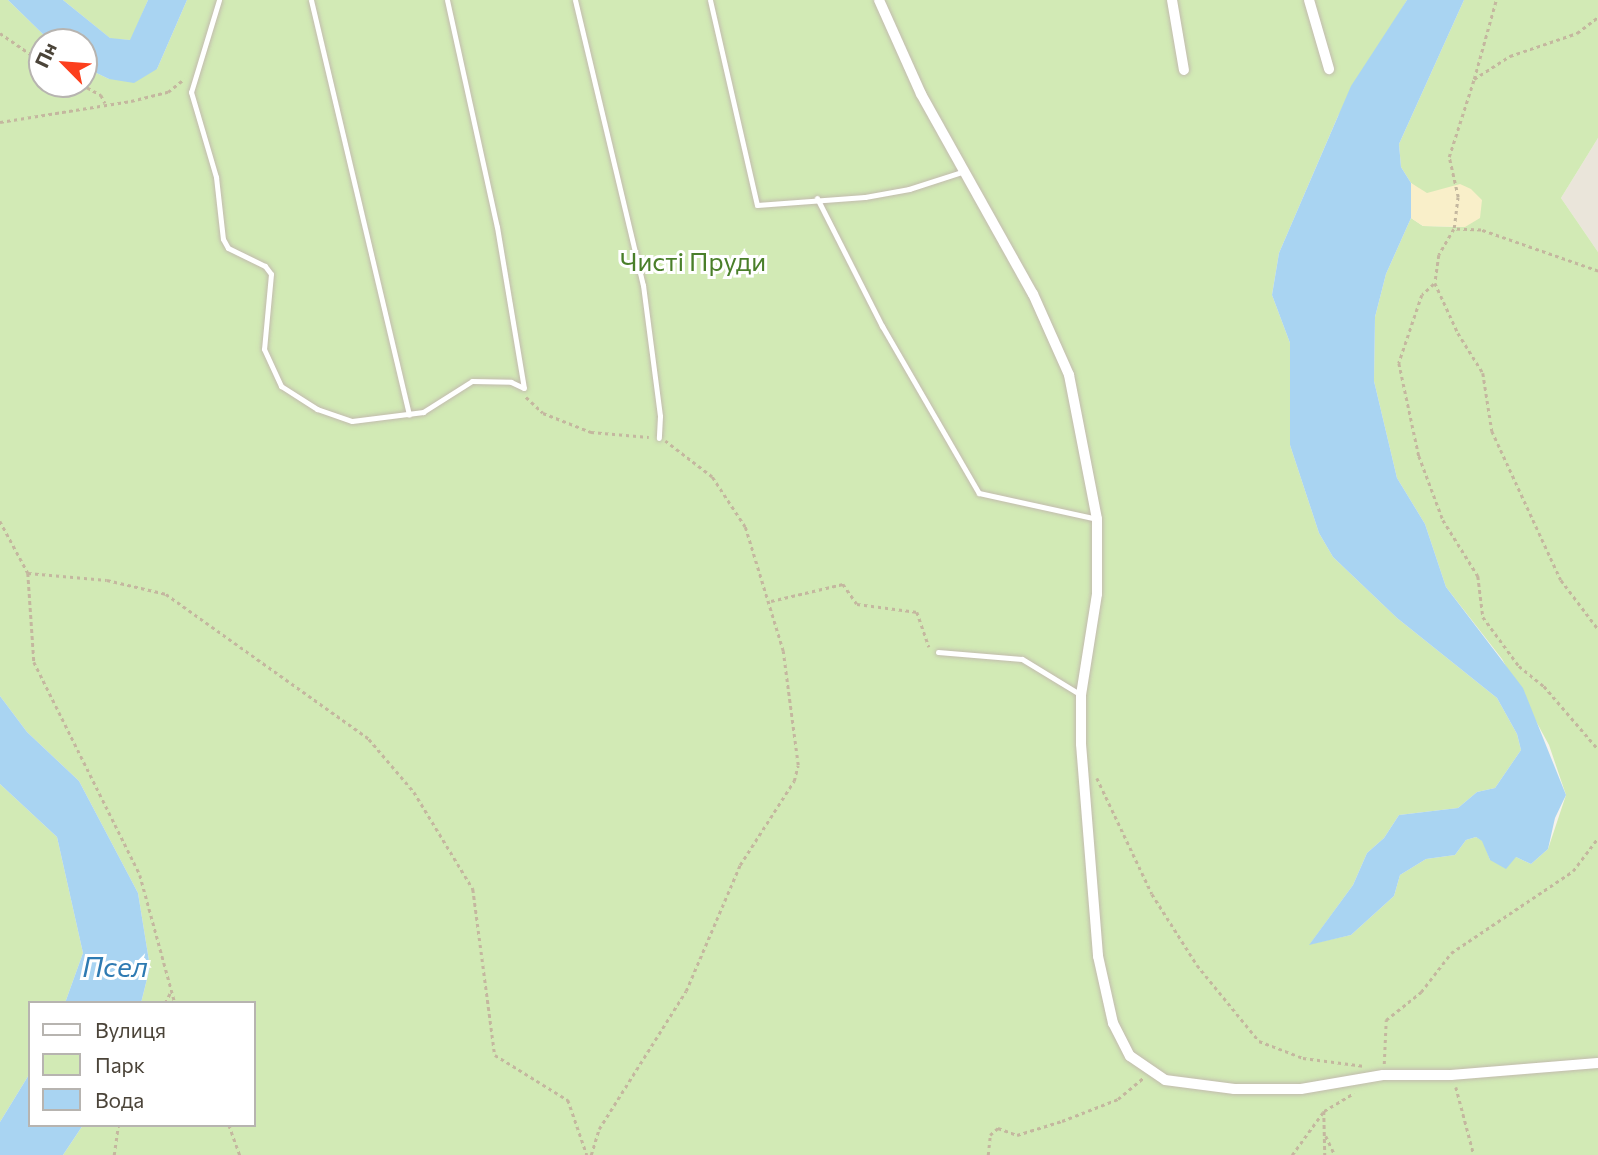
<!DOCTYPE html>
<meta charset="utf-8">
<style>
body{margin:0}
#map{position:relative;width:1598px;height:1155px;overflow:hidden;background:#f6f3ec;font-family:Commissioner,sans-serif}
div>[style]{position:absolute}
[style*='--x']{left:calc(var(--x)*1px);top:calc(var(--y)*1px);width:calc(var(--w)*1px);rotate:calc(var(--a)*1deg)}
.residential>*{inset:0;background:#eae5da}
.green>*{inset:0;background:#d2eab5}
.sand>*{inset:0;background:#f9efc9}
.water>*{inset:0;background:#a9d4f2}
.path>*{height:2.5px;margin-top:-1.25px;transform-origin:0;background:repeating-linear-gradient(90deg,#c4b79f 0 3.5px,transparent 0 7px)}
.roads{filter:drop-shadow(0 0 2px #c2bbae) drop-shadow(0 0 2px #c2bbae)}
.service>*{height:5px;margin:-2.5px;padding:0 2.5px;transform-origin:2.5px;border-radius:2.5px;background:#fff}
.minor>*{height:10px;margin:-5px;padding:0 5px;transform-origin:5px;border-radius:5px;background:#fff}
span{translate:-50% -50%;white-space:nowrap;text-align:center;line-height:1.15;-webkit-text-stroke:6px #fff;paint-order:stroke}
.park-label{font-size:26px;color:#4a7f2a}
.water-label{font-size:28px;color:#2e7ab2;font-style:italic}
.legend{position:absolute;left:28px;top:1001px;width:228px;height:126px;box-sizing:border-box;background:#fff;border:2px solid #b7b4b0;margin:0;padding:9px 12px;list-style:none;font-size:21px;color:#4b4439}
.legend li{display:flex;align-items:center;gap:14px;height:35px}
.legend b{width:35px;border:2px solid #b7b4b0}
.north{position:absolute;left:28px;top:28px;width:70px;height:70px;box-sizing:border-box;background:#fff;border:2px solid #b7b4b0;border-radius:50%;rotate:295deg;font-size:19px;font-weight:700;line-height:28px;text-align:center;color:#4b4439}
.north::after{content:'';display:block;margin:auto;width:24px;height:32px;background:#fc3f1d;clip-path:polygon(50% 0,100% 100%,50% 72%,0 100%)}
</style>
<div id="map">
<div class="residential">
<div style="clip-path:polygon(1598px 138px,1598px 252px,1561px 198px)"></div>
</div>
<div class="green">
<div style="clip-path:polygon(0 0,8px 0,51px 42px,42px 42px,42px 84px,84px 84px,84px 67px,109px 79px,157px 69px,187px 0,1407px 0,1338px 116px,1279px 253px,1272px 295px,1290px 343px,1290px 445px,1319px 533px,1333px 557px,1397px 618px,1497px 698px,1517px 734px,1521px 750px,1495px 788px,1477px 792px,1458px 808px,1399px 815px,1384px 838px,1367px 853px,1353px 885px,1310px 944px,1351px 935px,1394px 896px,1400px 875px,1426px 859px,1455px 855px,1466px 840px,1476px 837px,1483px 841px,1490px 860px,1516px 857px,1531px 864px,1548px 849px,1566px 795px,1549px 745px,1502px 659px,1446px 587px,1425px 524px,1397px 478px,1374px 381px,1375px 317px,1386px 274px,1411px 218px,1423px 226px,1464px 227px,1411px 183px,1401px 167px,1399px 144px,1464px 0,1598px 0,1598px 138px,1561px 198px,1598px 252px,1598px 1155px,63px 1155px,83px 1125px,254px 1125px,254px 1003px,141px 1003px,150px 967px,138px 893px,79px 781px,27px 732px,0 696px)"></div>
<div style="clip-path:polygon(63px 0,148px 0,131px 40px,111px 39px)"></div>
<div style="clip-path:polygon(0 784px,57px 837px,83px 953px,65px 1003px,30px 1003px,30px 1073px,0 1122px)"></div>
</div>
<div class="sand">
<div style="clip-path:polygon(1411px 183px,1427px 193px,1460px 184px,1471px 189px,1482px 200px,1480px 218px,1465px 227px,1423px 226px,1411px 218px)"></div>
</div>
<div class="water">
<div style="clip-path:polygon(8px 0,63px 0,110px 38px,130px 40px,148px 0,187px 0,157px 69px,134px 83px,109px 79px,84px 67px,84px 42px,51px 42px)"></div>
<div style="clip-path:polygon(1407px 0,1464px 0,1399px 144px,1401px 167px,1411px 183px,1411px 218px,1386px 274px,1375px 317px,1374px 381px,1397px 478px,1425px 524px,1446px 587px,1523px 688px,1566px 795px,1555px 818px,1548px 849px,1531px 864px,1516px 857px,1506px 869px,1490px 860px,1482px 841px,1476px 837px,1466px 840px,1455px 855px,1426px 859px,1400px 875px,1394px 896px,1351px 935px,1309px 945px,1353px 885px,1367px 853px,1384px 838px,1399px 815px,1458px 808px,1477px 792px,1495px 788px,1521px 750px,1517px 734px,1497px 698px,1397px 618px,1333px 557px,1319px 533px,1290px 445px,1290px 343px,1272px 295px,1279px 253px,1351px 86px)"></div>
<div style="clip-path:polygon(0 696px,27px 732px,79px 781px,138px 893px,150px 967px,141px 1003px,65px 1003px,83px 953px,57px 837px,0 784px)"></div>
<div style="clip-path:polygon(30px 1073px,30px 1125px,83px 1125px,63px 1155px,0 1155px,0 1122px)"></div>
</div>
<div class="path">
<div style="--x:0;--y:33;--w:51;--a:34.6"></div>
<div style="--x:1474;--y:79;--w:82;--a:-74.4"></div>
<div style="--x:81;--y:84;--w:23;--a:29"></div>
<div style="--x:101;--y:95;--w:9;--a:63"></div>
<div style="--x:0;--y:122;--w:133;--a:-9.1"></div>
<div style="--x:131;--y:101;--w:38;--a:-14"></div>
<div style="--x:168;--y:92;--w:21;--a:-39"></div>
<div style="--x:1454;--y:228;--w:31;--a:-83"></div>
<div style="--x:1458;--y:197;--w:41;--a:-102.7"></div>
<div style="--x:1449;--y:157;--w:82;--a:-72.2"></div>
<div style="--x:1474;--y:79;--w:43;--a:-32.6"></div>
<div style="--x:1510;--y:56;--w:71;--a:-18.9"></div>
<div style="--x:1577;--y:33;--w:26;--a:-37"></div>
<div style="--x:1598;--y:271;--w:124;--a:-160.7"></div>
<div style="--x:1481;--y:230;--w:27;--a:-178"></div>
<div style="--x:1454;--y:229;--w:30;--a:120"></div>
<div style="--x:1439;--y:255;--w:28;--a:98"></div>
<div style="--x:1435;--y:283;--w:55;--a:65.3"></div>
<div style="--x:1458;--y:333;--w:47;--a:58"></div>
<div style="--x:1483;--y:373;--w:59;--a:81.2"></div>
<div style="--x:1492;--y:431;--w:164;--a:65.2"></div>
<div style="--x:1561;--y:580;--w:61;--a:52.9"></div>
<div style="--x:1434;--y:284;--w:16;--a:137"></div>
<div style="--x:1422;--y:295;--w:72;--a:108.7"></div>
<div style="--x:1399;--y:363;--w:95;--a:77.9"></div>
<div style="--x:1419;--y:456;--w:68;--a:69.4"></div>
<div style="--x:1443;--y:520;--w:66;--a:58"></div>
<div style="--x:1478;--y:576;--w:41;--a:83"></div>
<div style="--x:1483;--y:617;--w:61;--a:53.7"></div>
<div style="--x:1519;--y:666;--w:32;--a:39"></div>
<div style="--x:1544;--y:686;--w:83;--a:49.4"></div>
<div style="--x:526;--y:397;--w:23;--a:43"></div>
<div style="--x:543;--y:413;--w:52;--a:21.6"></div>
<div style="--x:591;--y:432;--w:58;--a:4.9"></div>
<div style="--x:0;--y:521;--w:59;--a:61.7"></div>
<div style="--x:28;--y:573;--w:89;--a:86.1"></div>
<div style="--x:34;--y:662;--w:238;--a:63.5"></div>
<div style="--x:140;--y:875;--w:133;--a:74.7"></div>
<div style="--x:28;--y:573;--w:79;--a:5.1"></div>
<div style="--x:107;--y:580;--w:61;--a:13.3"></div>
<div style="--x:166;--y:594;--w:249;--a:35.5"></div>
<div style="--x:369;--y:739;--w:70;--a:49.7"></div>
<div style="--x:414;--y:792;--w:114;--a:58.7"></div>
<div style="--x:473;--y:889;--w:167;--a:82.5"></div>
<div style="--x:495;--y:1055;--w:86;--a:31.7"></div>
<div style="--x:568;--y:1100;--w:58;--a:70.9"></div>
<div style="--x:771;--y:601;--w:74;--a:-13.3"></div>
<div style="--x:843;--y:584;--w:24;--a:55"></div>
<div style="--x:857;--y:604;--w:61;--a:7.6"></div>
<div style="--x:917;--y:612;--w:37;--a:71"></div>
<div style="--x:1097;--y:778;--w:128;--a:64.6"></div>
<div style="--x:1152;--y:894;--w:84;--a:57.6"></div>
<div style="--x:1197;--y:965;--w:98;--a:50.8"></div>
<div style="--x:1259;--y:1041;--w:47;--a:21.1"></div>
<div style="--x:1303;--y:1058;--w:62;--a:7.5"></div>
<div style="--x:165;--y:1003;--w:13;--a:-63"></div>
<div style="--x:1384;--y:1064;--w:44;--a:-87.4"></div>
<div style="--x:1386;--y:1020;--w:45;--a:-38.7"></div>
<div style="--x:1421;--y:992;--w:49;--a:-52.4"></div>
<div style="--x:1451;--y:953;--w:147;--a:-33.9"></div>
<div style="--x:1573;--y:871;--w:41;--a:-52.9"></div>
<div style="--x:1456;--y:1087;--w:70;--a:75.2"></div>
<div style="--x:1324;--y:1111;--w:44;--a:88.7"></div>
<div style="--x:229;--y:1125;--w:32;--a:70"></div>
<div style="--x:1326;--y:1136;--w:21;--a:65"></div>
<div style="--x:114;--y:1155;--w:30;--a:-82"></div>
<div style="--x:591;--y:1155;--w:27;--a:-73"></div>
<div style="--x:599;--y:1129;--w:163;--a:-57.8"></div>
<div style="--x:686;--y:991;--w:137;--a:-66.8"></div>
<div style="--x:740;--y:865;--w:100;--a:-57.3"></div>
<div style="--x:794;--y:781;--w:16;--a:-76"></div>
<div style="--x:798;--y:765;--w:115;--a:-97.5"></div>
<div style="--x:783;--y:651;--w:130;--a:-107"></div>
<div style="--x:745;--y:527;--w:60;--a:-123.4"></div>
<div style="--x:712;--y:477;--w:59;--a:-142.5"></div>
<div style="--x:988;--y:1155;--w:20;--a:-84"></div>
<div style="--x:990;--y:1135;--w:11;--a:-41"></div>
<div style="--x:998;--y:1128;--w:20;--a:20"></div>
<div style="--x:1017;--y:1135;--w:47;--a:-17.3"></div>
<div style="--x:1062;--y:1121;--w:60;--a:-21.4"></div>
<div style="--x:1118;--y:1099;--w:33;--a:-40"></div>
<div style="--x:1292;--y:1155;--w:54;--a:-54"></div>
<div style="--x:1324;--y:1111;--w:35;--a:-31"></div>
</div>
<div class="roads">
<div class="service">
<div style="--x:219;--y:0;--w:96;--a:106.9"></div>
<div style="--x:191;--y:92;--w:89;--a:73.6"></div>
<div style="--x:216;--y:177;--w:62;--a:83.6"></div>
<div style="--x:223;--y:239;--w:10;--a:61"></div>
<div style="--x:228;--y:248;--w:41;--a:25.9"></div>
<div style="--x:265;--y:266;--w:10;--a:53"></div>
<div style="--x:271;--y:274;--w:75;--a:95.3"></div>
<div style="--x:264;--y:349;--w:41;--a:65.3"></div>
<div style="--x:281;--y:386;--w:43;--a:32.6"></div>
<div style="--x:317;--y:409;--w:37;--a:19"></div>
<div style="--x:352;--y:421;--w:72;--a:-7.2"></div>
<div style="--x:423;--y:412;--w:58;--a:-32.3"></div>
<div style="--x:472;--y:381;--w:39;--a:1"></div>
<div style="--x:511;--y:382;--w:14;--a:25"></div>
<div style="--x:311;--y:0;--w:426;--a:76.7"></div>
<div style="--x:447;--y:0;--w:232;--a:77.6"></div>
<div style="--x:497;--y:227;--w:163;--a:80.5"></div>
<div style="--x:575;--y:0;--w:293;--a:76.6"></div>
<div style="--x:643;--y:285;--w:132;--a:82.6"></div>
<div style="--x:660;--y:416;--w:22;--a:93"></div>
<div style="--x:710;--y:0;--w:210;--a:77.1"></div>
<div style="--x:757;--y:205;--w:108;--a:-4.2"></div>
<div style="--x:865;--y:197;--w:45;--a:-10.3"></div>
<div style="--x:909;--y:189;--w:59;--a:-17.8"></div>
<div style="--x:817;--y:198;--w:144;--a:63.1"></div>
<div style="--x:882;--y:326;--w:193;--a:59.9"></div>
<div style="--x:979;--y:493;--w:121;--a:12.4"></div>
<div style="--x:938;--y:652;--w:84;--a:4.8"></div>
<div style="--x:1022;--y:659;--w:69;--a:31.4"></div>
</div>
<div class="minor">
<div style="--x:879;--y:0;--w:103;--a:65.9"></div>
<div style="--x:921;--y:94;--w:229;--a:60.8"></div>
<div style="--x:1033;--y:294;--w:89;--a:66"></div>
<div style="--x:1069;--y:375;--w:147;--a:79"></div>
<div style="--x:1097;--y:519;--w:75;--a:90"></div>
<div style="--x:1097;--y:594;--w:102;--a:99"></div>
<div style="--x:1081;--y:695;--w:49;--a:90"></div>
<div style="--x:1081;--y:744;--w:213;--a:85.4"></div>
<div style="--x:1098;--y:956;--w:69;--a:77.4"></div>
<div style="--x:1113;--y:1023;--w:37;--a:63"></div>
<div style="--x:1130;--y:1056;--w:42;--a:34.4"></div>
<div style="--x:1165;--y:1080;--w:70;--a:7.4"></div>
<div style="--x:1234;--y:1089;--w:67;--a:0"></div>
<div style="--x:1301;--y:1089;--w:83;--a:-9.7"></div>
<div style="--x:1383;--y:1075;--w:68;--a:0"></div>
<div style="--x:1451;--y:1075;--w:147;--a:-4.7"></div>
<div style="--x:1172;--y:0;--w:71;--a:80.3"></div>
<div style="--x:1309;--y:0;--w:72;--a:73.8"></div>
</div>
</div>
<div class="park-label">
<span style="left:693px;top:261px">Чисті Пруди</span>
</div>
<div class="water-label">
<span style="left:115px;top:966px">Псел</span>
</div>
<ul class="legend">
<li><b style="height:9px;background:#fff"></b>Вулиця</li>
<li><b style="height:19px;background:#d2eab5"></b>Парк</li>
<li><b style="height:19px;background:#a9d4f2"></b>Вода</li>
</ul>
<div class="north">Пн</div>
</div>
